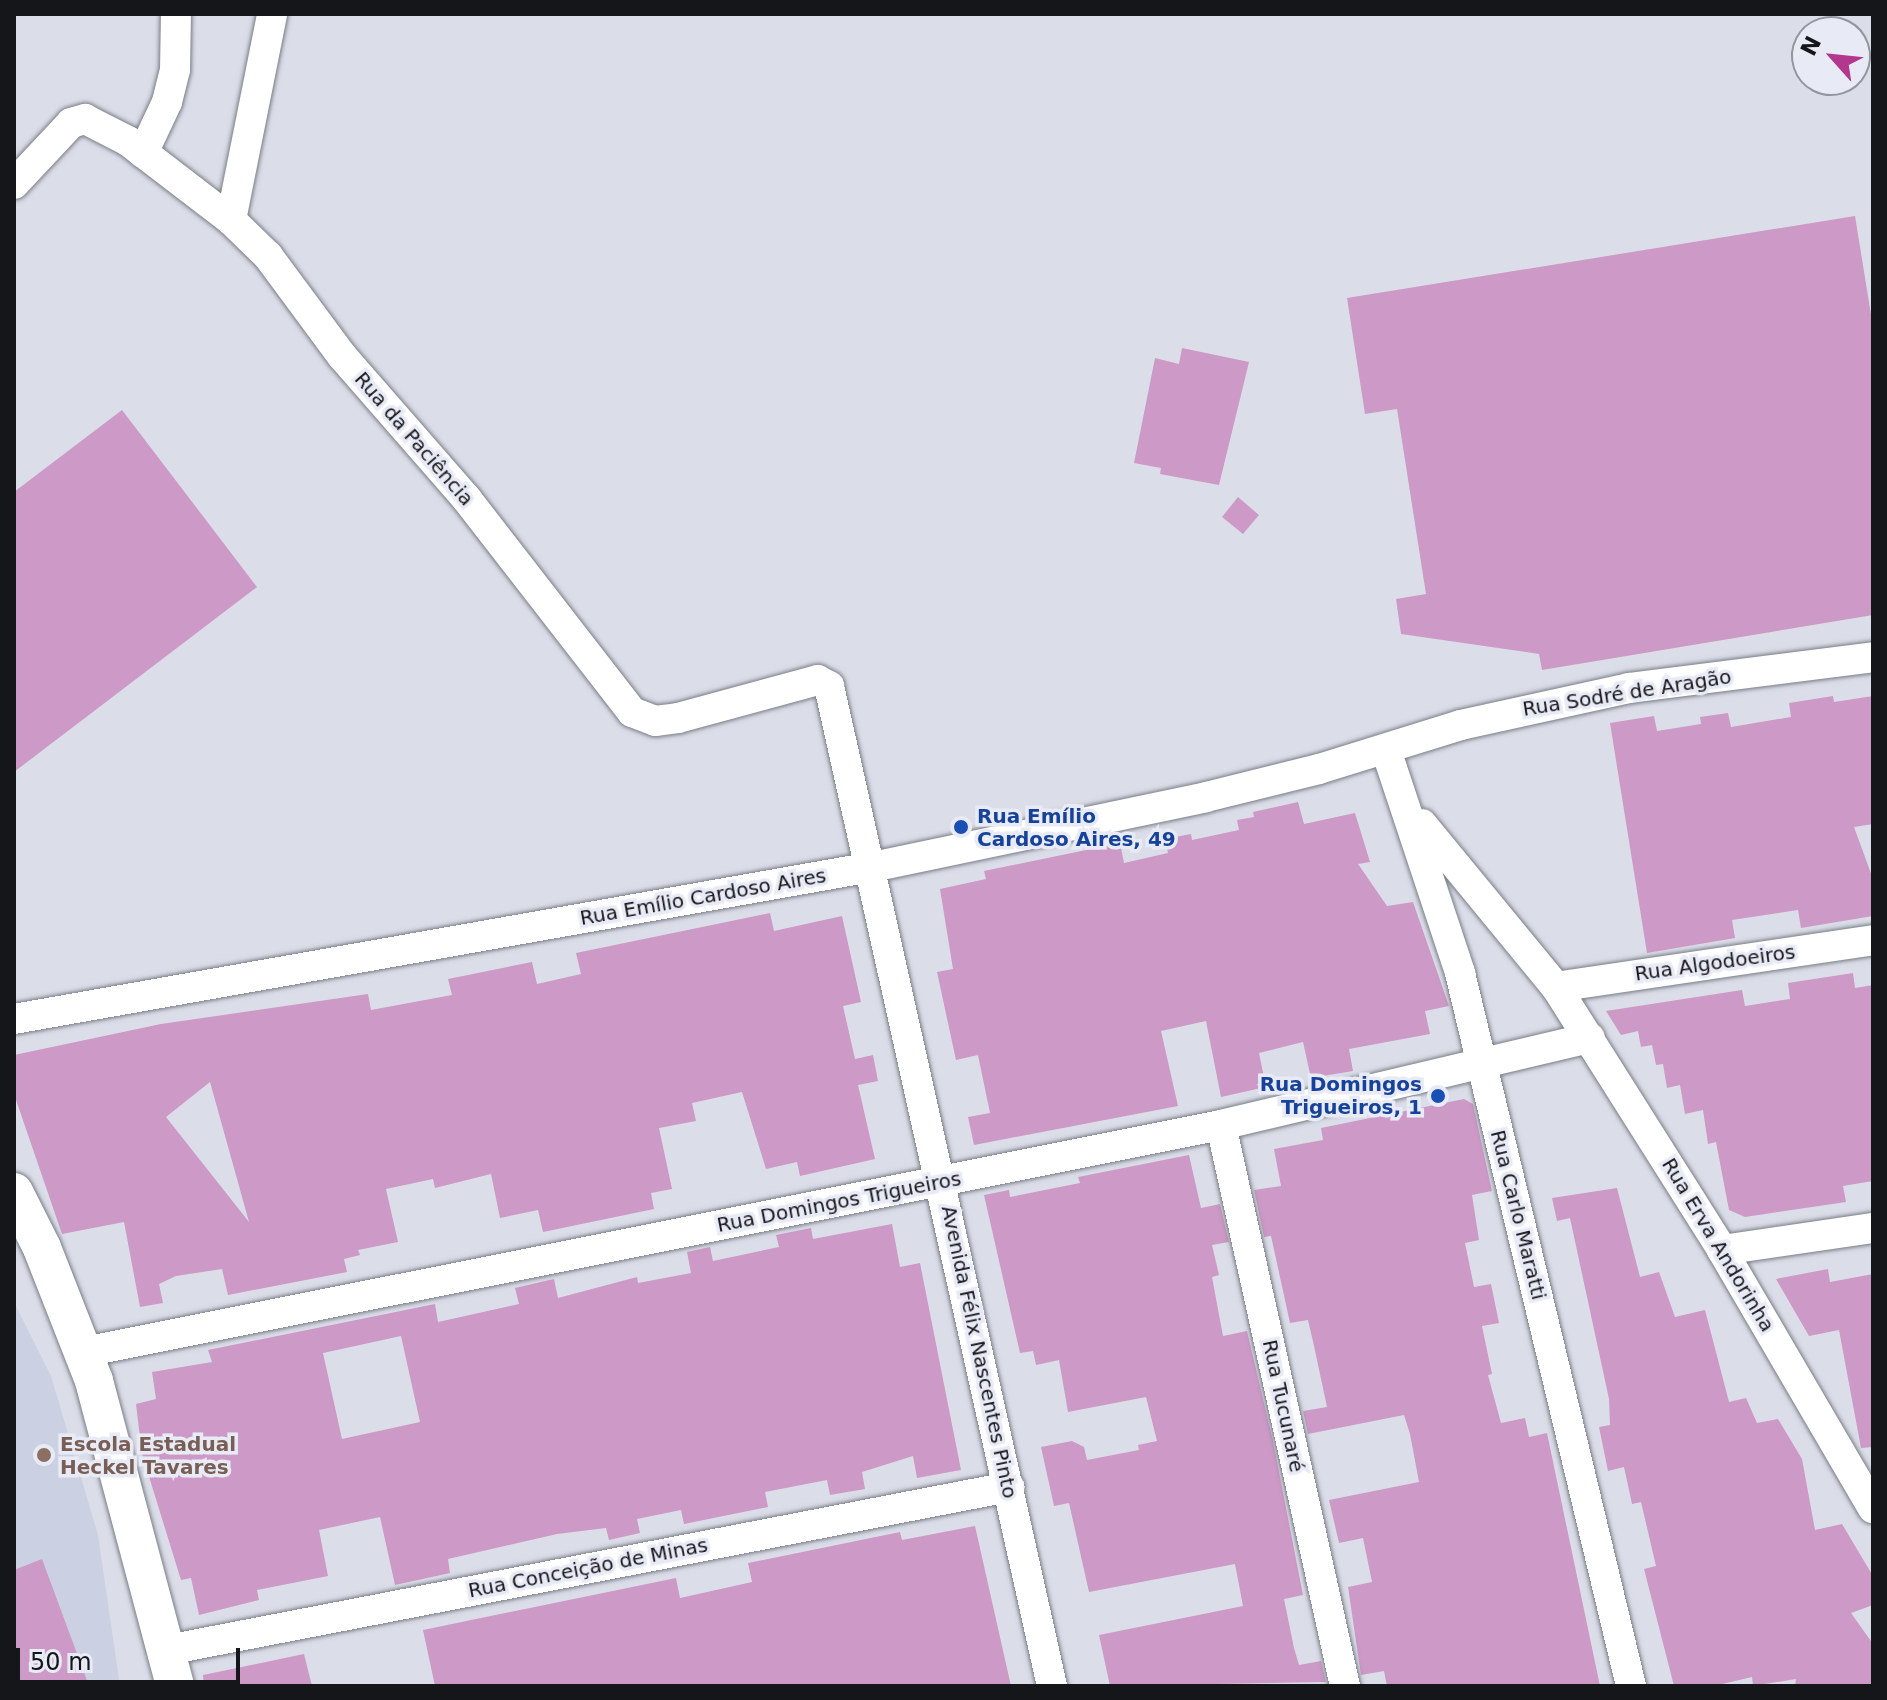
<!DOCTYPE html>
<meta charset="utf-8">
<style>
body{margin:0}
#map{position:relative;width:1887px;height:1700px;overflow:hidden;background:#dbdee8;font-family:"DejaVu Sans",sans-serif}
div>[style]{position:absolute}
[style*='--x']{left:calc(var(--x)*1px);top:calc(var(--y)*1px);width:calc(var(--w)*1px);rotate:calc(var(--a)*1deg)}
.built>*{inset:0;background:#cbd1e2}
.building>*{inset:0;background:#cd99c6}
.roads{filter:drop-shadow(0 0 2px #797d86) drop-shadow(0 0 2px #797d86)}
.minor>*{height:30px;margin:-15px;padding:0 15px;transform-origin:15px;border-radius:15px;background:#fff}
.major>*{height:38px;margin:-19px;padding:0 19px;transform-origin:19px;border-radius:19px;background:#fff}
.dots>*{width:22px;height:22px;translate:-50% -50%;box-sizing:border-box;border:4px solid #e8ebf6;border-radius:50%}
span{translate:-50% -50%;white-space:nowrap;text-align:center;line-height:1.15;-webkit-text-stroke:7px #e8ebf6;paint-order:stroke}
.street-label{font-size:20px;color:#15161a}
.transit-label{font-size:20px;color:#164399;font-weight:700}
.left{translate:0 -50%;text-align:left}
.right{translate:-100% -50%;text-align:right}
.education-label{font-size:20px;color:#785e54;font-weight:700}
.frame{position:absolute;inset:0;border:16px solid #15161a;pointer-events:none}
.north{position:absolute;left:1791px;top:16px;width:80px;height:80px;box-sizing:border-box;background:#e8ebf6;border:2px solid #94969e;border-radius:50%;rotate:297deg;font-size:22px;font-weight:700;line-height:32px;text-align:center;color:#15161a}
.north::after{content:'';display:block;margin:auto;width:28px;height:36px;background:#b1388d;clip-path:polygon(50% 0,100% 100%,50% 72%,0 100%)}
.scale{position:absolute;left:16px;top:1648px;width:224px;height:36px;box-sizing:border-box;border:4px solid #15161a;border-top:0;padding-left:10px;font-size:24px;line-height:28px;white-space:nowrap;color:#15161a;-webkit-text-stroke:6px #e8ebf6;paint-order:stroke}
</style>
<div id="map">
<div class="built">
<div style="clip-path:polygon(14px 1302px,51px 1376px,98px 1535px,120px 1686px,14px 1686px)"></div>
</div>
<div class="building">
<div style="clip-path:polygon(1855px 216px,1873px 327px,1873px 615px,1542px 670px,1539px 654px,1401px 634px,1396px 599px,1426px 594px,1397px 409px,1365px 414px,1347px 298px)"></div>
<div style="clip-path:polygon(1182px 348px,1249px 362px,1219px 485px,1160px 474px,1161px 468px,1134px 463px,1155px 358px,1179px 364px)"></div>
<div style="clip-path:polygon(122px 410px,257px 587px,14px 772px,14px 492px)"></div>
<div style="clip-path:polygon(1238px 497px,1259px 515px,1243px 534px,1222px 517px)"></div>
<div style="clip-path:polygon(1833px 696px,1834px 702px,1873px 696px,1873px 824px,1854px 827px,1873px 879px,1873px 916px,1801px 928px,1798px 910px,1732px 920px,1735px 938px,1647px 953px,1610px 723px,1654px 716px,1657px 731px,1701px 724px,1700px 717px,1728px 713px,1731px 727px,1791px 717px,1789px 703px)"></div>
<div style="clip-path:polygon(1298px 802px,1304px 824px,1355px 813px,1370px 862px,1358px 864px,1387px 906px,1413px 902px,1449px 1006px,1425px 1011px,1430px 1034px,1349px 1049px,1353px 1071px,1311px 1078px,1303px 1042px,1259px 1053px,1266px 1087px,1221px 1097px,1206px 1021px,1161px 1031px,1178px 1106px,974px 1145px,968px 1117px,990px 1113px,978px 1055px,956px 1060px,937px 972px,953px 969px,940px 889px,986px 879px,984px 871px,1120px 843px,1124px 863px,1168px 853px,1165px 839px,1191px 834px,1192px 840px,1239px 830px,1237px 820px,1254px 817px,1253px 812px)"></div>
<div style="clip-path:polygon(evenodd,770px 913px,774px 931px,842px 916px,861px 1002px,843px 1006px,855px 1059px,873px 1055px,878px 1081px,858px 1085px,875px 1159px,800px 1176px,797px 1162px,766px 1169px,742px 1092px,692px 1103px,696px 1121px,659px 1128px,672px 1189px,651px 1193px,654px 1209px,543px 1232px,538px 1210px,500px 1218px,491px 1174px,435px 1188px,433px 1179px,386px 1189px,398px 1242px,358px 1250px,360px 1255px,344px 1259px,347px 1272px,228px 1295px,222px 1269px,176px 1276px,159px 1284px,163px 1303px,140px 1307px,124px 1222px,62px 1234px,14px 1094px,14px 1055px,161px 1024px,368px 994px,371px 1010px,452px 995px,448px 979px,532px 962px,537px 984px,581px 974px,576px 953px,770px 913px,210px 1082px,249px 1222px,166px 1117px,210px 1082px)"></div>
<div style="clip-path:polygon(1853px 973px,1855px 988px,1873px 985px,1873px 1181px,1843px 1186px,1846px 1202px,1745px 1217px,1729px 1210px,1716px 1142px,1708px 1144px,1703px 1110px,1685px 1114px,1680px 1085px,1667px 1088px,1663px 1064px,1656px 1065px,1652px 1045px,1641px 1047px,1638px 1031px,1621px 1035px,1606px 1011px,1742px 990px,1745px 1006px,1790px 999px,1788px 983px)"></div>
<div style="clip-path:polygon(1464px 1099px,1473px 1104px,1492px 1191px,1472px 1195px,1479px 1240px,1465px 1243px,1474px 1287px,1491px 1284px,1499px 1323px,1482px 1326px,1492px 1374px,1488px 1375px,1501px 1423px,1525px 1418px,1529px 1437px,1547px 1433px,1600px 1686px,1387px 1686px,1384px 1671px,1361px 1675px,1348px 1587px,1372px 1582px,1363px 1538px,1339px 1543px,1329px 1500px,1419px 1482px,1410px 1434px,1404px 1415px,1308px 1434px,1303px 1411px,1327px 1407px,1314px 1346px,1308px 1320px,1290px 1323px,1271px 1236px,1264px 1237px,1254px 1190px,1281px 1186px,1274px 1149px,1323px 1140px,1321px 1128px)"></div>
<div style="clip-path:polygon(1189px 1155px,1201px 1208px,1220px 1204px,1229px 1242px,1212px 1245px,1219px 1275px,1212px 1277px,1223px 1336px,1247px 1331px,1273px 1441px,1303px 1595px,1284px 1599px,1294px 1648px,1299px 1665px,1321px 1661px,1326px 1682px,1110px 1686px,1099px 1635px,1243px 1606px,1235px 1564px,1089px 1592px,1069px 1503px,1054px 1506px,1041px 1447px,1072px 1441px,1084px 1447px,1087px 1460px,1139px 1450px,1138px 1445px,1157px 1441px,1146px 1397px,1068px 1412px,1059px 1360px,1036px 1365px,1033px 1351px,1020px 1353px,984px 1195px,1009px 1190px,1010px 1197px,1080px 1183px,1078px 1177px)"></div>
<div style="clip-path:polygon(1617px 1188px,1640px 1277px,1659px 1272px,1675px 1317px,1705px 1310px,1729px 1402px,1746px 1398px,1757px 1423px,1778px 1419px,1802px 1459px,1815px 1530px,1842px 1524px,1873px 1576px,1873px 1605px,1851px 1613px,1873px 1644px,1873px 1686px,1795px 1686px,1796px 1679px,1753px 1686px,1752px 1677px,1714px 1686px,1674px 1686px,1644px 1569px,1656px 1566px,1641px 1502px,1632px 1504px,1624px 1467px,1608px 1471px,1599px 1427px,1610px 1425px,1609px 1399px,1570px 1218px,1557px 1221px,1552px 1198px)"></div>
<div style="clip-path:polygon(evenodd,892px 1224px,900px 1267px,920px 1263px,961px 1470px,917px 1478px,913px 1456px,862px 1472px,865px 1489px,830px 1495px,827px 1480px,765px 1492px,768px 1507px,684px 1524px,681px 1510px,637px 1519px,640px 1533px,609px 1540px,606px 1528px,557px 1534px,448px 1559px,450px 1573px,395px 1585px,380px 1517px,319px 1530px,328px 1576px,257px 1590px,259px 1600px,199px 1615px,191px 1578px,181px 1580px,142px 1454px,136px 1404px,156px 1399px,152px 1372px,212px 1362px,208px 1350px,435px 1304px,438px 1322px,519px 1304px,515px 1288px,554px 1279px,558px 1298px,637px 1277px,638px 1283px,691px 1273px,687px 1252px,710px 1247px,713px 1261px,779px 1247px,776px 1235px,811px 1228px,813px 1239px,892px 1224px,401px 1336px,420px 1422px,342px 1439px,323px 1353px,401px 1336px)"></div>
<div style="clip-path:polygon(1828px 1269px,1830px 1282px,1873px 1274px,1873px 1447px,1861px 1448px,1839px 1330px,1809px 1336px,1776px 1279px)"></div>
<div style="clip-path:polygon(975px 1526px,1011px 1686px,435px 1686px,423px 1630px,676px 1578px,680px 1598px,752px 1582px,748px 1563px,900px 1532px,902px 1540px)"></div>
<div style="clip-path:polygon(42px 1559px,89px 1686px,14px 1686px,14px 1570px)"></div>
<div style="clip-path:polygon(304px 1654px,312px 1686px,204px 1686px,203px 1675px)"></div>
</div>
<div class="roads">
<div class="minor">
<div style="--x:143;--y:153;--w:56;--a:-64.8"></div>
<div style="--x:167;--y:102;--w:33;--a:-76"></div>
<div style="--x:175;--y:70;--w:56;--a:-89"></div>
<div style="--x:14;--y:184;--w:83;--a:-46.9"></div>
<div style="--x:71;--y:123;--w:15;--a:-16"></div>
<div style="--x:85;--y:119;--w:48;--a:27.1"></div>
<div style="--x:128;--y:141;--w:130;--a:37.5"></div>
<div style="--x:231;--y:220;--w:52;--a:44.2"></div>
<div style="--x:268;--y:256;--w:124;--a:53.5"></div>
<div style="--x:342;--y:356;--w:189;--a:48.9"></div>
<div style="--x:466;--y:498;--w:271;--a:52.2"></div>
<div style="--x:632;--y:712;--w:25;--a:21"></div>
<div style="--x:655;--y:721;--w:23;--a:-7"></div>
<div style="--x:678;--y:718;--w:145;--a:-15.2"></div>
<div style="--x:818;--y:680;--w:13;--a:29"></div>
<div style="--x:829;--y:686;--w:1025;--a:77.43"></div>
<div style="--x:231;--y:220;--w:210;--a:-78.7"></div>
<div style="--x:1386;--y:750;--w:235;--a:71.6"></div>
<div style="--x:1460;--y:973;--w:733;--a:76.51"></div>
<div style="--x:1422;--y:824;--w:211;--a:50.6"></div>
<div style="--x:1556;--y:987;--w:311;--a:57.7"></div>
<div style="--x:1722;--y:1250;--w:299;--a:59.7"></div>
<div style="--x:1556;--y:987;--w:320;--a:-8.4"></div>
<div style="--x:14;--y:1019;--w:871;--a:-10.05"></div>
<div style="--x:872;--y:867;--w:341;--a:-11.8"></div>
<div style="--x:1206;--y:797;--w:116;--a:-13.9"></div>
<div style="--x:1319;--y:769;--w:149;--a:-17.2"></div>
<div style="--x:1461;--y:725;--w:172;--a:-12.4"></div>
<div style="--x:1629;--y:688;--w:246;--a:-7.2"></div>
<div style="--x:1221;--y:1125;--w:575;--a:77.54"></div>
<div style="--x:1722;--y:1250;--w:153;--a:-8.3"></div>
<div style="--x:84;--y:1352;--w:1159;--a:-11.29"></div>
<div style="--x:1221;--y:1125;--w:379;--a:-13.3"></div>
<div style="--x:167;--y:1650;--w:858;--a:-10.96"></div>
</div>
<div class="major">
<div style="--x:14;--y:1192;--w:63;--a:63.4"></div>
<div style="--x:42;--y:1248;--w:143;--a:68.6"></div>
<div style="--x:94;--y:1381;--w:316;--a:75.1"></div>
</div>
</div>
<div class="dots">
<div style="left:961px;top:827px;background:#1a4fb4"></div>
<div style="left:1438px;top:1096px;background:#1a4fb4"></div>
<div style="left:44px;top:1455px;background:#8d6e63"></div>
</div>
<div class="street-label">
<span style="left:414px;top:439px;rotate:49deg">Rua da Paciência</span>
<span style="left:1627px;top:693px;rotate:-9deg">Rua Sodré de Aragão</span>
<span style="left:703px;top:897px;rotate:-10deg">Rua Emílio Cardoso Aires</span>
<span style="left:1715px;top:963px;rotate:-8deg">Rua Algodoeiros</span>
<span style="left:839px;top:1202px;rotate:-11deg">Rua Domingos Trigueiros</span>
<span style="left:1518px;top:1215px;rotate:76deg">Rua Carlo Maratti</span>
<span style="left:1718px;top:1245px;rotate:59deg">Rua Erva Andorinha</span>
<span style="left:979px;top:1352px;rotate:78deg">Avenida Félix Nascentes Pinto</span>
<span style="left:1283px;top:1406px;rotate:78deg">Rua Tucunaré</span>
<span style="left:588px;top:1568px;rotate:-11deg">Rua Conceição de Minas</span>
</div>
<div class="transit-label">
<span class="left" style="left:977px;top:828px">Rua Emílio<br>Cardoso Aires, 49</span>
<span class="right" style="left:1422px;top:1096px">Rua Domingos<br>Trigueiros, 1</span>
</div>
<div class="education-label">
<span class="left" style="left:60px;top:1456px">Escola Estadual<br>Heckel Tavares</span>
</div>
<div class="frame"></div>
<div class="north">N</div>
<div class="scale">50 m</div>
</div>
